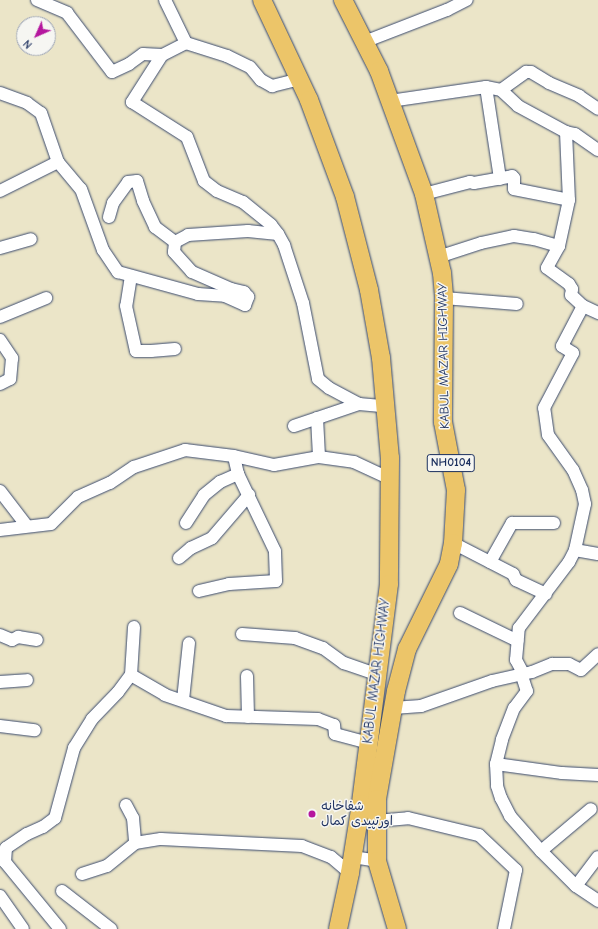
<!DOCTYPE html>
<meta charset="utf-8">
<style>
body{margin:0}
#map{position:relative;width:598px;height:929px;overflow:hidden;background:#ebe5c8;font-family:"Comic Neue","Playpen Sans Arabic",sans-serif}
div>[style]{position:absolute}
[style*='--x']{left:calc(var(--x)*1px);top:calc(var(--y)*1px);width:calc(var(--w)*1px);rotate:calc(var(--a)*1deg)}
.roads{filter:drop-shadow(0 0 1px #3a4a6e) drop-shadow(0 0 1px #3a4a6e)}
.minor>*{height:12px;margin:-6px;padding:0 6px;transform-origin:6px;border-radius:6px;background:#fff}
.highway>*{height:18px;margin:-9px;padding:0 9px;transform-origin:9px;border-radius:9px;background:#ecc569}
.dots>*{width:11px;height:11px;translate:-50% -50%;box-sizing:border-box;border:2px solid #f6f6f2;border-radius:50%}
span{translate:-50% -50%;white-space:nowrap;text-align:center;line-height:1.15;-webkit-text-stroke:3px #f6f6f2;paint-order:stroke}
.shield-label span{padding:1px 3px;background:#f6f6f2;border:1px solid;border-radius:3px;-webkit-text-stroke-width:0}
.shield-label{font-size:12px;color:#1b2f5e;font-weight:700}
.street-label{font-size:13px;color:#1b2f5e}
.poi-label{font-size:13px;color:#1b2f5e}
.left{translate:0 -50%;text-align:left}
.north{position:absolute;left:16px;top:16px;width:40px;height:40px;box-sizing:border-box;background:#f6f6f2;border:1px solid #9ea6b7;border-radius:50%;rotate:225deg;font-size:11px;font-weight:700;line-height:16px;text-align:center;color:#1b2f5e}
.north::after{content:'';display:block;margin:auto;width:14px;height:18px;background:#b5179e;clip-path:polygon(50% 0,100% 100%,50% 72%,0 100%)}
</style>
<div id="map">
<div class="roads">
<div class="minor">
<div style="--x:37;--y:0;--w:33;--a:23"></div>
<div style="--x:67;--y:13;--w:74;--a:52.7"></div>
<div style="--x:112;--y:72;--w:19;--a:-25"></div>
<div style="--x:129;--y:64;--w:17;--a:-36"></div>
<div style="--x:143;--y:54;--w:19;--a:3"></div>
<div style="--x:165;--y:0;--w:48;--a:64"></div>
<div style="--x:186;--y:43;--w:43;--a:17.6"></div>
<div style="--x:227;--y:56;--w:25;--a:26"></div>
<div style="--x:250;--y:67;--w:17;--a:50"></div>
<div style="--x:261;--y:80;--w:13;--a:29"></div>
<div style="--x:272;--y:86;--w:29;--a:-14"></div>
<div style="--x:364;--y:42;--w:89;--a:-21.1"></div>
<div style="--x:447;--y:10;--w:22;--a:-27"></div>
<div style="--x:186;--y:43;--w:27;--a:153"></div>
<div style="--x:162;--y:55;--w:56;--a:122.6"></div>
<div style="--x:132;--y:102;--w:65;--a:32.5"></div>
<div style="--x:187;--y:137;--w:47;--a:68.9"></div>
<div style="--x:204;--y:181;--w:16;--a:38"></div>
<div style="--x:217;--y:191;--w:28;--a:23"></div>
<div style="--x:243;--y:202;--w:36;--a:39"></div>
<div style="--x:271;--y:225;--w:11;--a:52"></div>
<div style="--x:278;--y:234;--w:13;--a:61"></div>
<div style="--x:284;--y:245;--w:61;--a:71.9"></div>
<div style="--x:303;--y:303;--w:77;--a:78.8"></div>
<div style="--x:318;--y:379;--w:14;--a:39"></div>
<div style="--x:329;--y:388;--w:34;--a:28"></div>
<div style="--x:486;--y:87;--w:93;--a:81.3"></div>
<div style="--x:501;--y:90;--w:31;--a:-36"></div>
<div style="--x:526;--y:72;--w:5;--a:0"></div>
<div style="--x:531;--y:72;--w:21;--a:31"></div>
<div style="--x:549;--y:83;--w:33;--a:23"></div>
<div style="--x:579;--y:96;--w:23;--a:34"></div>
<div style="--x:0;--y:93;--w:29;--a:20"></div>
<div style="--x:27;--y:103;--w:17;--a:36"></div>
<div style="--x:41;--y:113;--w:52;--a:70.9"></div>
<div style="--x:58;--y:162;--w:35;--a:50"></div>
<div style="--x:81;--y:189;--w:65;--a:70.2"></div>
<div style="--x:103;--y:250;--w:27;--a:56"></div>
<div style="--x:118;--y:272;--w:83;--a:15.4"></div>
<div style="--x:198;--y:294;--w:27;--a:4"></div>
<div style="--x:225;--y:296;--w:22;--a:24"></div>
<div style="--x:245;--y:305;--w:9;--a:-69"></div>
<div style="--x:248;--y:297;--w:6;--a:-129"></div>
<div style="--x:244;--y:292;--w:13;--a:-167"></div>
<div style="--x:231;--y:289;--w:43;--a:-156.4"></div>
<div style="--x:192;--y:272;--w:27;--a:-132"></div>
<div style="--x:174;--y:252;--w:10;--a:-84"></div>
<div style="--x:175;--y:242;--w:15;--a:-28"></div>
<div style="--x:188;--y:235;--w:60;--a:-3.8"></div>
<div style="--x:248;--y:231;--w:30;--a:6"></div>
<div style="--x:390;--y:101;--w:97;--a:-8.3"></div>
<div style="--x:486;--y:87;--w:15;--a:11"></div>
<div style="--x:501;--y:90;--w:23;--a:43"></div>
<div style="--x:518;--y:106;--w:55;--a:28.4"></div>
<div style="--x:566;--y:132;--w:9;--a:13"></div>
<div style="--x:575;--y:134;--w:28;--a:35"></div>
<div style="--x:566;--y:132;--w:68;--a:87.5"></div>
<div style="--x:569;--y:200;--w:47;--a:102.3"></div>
<div style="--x:559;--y:246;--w:25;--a:119"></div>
<div style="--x:547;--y:268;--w:27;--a:36"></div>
<div style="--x:569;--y:284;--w:6;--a:59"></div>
<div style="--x:572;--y:289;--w:6;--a:99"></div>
<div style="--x:571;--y:295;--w:16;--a:43"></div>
<div style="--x:583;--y:306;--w:17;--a:25"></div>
<div style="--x:0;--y:191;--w:65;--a:-26.6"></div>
<div style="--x:424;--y:194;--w:48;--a:-14.6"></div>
<div style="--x:470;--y:182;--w:4;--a:14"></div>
<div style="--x:474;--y:183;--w:39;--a:-10"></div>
<div style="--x:512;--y:176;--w:3;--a:45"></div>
<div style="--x:514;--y:178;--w:11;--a:90"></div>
<div style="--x:514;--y:189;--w:56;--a:11.3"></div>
<div style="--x:109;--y:217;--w:15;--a:-74"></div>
<div style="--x:113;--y:203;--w:26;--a:-54"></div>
<div style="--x:128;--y:182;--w:9;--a:-6"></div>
<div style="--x:137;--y:181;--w:21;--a:73"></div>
<div style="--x:143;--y:201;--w:29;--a:65"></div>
<div style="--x:155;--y:227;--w:25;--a:37"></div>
<div style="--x:0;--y:248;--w:32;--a:-16"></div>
<div style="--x:438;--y:257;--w:45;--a:-18"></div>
<div style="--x:481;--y:243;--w:34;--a:-12"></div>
<div style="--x:514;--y:236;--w:20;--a:9"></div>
<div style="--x:534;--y:239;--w:26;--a:16"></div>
<div style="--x:131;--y:276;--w:30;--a:99"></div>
<div style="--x:126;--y:306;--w:46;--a:77.5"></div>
<div style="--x:136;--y:351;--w:15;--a:0"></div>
<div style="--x:151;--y:351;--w:24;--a:-5"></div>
<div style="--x:444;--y:298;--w:73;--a:4.7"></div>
<div style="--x:0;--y:317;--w:50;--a:-22.4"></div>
<div style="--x:0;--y:340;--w:22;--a:56"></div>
<div style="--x:12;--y:358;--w:21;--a:95"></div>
<div style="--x:10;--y:379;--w:11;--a:153"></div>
<div style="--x:317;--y:418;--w:39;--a:87"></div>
<div style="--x:294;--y:426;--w:69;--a:-18.7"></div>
<div style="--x:359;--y:404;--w:25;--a:5"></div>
<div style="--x:0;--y:491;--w:44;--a:52.4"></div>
<div style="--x:186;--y:523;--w:33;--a:-57"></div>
<div style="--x:204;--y:495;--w:21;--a:-39"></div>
<div style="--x:220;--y:482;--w:20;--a:-24"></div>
<div style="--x:0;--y:530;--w:51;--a:-6.7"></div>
<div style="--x:51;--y:524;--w:38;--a:-45"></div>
<div style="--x:78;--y:497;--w:35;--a:-24"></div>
<div style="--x:110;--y:483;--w:29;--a:-34"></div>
<div style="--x:134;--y:467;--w:54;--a:-18.4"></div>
<div style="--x:185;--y:450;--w:49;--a:7"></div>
<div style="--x:234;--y:456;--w:41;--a:12.7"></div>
<div style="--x:274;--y:465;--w:46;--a:-10.1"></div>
<div style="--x:319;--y:457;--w:35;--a:8"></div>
<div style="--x:354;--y:462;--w:40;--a:25"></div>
<div style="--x:453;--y:543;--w:68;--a:27.3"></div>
<div style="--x:513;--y:574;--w:7;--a:63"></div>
<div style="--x:516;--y:580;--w:33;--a:25"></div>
<div style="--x:575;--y:550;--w:23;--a:10"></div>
<div style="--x:179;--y:558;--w:16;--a:-40"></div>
<div style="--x:191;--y:548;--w:23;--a:-25"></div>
<div style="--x:212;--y:538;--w:57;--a:-49.3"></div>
<div style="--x:490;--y:562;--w:45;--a:-60.6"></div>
<div style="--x:512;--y:523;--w:42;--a:0"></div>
<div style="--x:199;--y:591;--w:31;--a:-13"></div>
<div style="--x:229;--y:584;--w:47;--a:-3.7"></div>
<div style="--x:276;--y:581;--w:30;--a:-92"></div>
<div style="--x:275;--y:551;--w:85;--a:-115.7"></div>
<div style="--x:238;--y:474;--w:18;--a:-103"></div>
<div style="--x:460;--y:613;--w:64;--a:25.8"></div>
<div style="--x:242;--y:634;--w:53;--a:4.3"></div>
<div style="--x:295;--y:638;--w:30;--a:20"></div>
<div style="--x:323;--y:648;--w:26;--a:36"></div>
<div style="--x:344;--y:663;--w:34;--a:19"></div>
<div style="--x:0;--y:635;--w:13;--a:23"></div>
<div style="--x:12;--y:640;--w:7;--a:-27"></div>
<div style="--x:18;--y:637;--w:19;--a:9"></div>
<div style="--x:521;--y:673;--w:19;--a:72"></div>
<div style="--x:527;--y:691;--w:21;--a:127"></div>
<div style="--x:514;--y:708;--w:34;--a:111"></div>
<div style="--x:502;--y:740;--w:25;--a:104"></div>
<div style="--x:496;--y:764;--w:22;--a:87"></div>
<div style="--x:497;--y:786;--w:13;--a:72"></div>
<div style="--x:501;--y:798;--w:20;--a:63"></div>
<div style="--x:510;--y:816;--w:47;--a:48.5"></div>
<div style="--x:541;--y:851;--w:49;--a:45"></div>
<div style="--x:576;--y:886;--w:27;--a:34"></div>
<div style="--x:523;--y:673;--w:15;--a:-118"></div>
<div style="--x:516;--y:660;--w:32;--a:-85"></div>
<div style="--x:519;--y:628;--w:83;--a:-52.9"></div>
<div style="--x:569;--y:562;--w:13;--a:-63"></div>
<div style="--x:575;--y:550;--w:47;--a:-77.7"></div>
<div style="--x:585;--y:504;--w:14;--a:-102"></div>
<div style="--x:582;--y:490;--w:22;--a:-114"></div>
<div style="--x:573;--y:470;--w:43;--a:-125.5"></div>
<div style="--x:548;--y:435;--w:27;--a:-98"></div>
<div style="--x:544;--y:408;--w:62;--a:-62.2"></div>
<div style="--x:573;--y:353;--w:13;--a:-148"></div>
<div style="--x:562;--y:346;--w:45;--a:-62.3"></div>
<div style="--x:131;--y:675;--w:39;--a:30"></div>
<div style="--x:165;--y:695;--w:65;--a:19"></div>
<div style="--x:226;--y:716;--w:92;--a:1.9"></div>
<div style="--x:318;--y:719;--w:17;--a:21"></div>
<div style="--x:334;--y:725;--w:9;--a:84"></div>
<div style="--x:335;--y:734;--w:34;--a:15"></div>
<div style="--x:247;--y:676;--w:41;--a:88.6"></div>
<div style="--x:0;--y:682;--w:27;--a:-4"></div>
<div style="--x:183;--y:700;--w:57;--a:-84"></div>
<div style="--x:393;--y:708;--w:28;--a:-4"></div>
<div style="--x:421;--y:706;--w:75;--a:-19.4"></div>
<div style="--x:492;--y:681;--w:41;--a:-12.7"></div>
<div style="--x:532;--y:672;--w:22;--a:-22"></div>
<div style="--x:552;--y:664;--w:17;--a:0"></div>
<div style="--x:569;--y:664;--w:13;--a:27"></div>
<div style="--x:581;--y:670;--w:23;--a:-43"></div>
<div style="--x:0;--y:726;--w:35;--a:7"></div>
<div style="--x:496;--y:764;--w:67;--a:7.8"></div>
<div style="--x:562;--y:773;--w:36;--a:3"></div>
<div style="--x:126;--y:805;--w:15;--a:62"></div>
<div style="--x:133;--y:818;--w:25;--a:85"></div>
<div style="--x:376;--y:821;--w:32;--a:-5"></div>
<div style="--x:408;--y:818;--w:73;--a:13.5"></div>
<div style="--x:479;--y:835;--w:51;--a:43.4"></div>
<div style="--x:516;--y:870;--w:60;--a:101.5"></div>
<div style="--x:541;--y:851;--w:65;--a:-40"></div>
<div style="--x:353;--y:857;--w:24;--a:9"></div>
<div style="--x:82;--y:874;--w:26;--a:-18"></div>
<div style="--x:107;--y:866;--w:36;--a:-39"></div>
<div style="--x:135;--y:843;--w:26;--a:-9"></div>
<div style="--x:161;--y:839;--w:141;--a:2.8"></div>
<div style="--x:302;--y:846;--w:31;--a:21"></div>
<div style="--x:331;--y:857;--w:25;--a:40"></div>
<div style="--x:576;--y:886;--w:36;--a:-53"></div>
<div style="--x:62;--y:891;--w:62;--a:37.8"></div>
<div style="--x:0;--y:896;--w:40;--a:55.1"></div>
<div style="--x:60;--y:929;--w:87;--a:-129.4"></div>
<div style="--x:5;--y:862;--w:14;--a:-86"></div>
<div style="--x:6;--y:848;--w:25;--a:-34"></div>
<div style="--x:27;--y:834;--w:17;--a:-24"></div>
<div style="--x:43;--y:827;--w:15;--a:-37"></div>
<div style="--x:55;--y:818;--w:73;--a:-74.8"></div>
<div style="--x:74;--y:748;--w:34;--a:-58"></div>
<div style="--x:92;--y:719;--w:37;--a:-46"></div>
<div style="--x:118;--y:692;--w:21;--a:-53"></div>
<div style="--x:131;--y:675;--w:48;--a:-86.4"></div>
</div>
<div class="highway">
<div style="--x:262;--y:0;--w:110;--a:64.8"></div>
<div style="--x:309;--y:100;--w:103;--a:69.6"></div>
<div style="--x:345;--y:197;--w:96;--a:75.5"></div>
<div style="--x:369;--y:290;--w:69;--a:80"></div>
<div style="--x:381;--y:358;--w:100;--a:84.9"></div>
<div style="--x:390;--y:458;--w:126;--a:90.5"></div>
<div style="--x:389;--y:584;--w:222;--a:97.3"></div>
<div style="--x:361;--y:804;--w:70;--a:99.1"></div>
<div style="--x:350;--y:873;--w:57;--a:102.1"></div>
<div style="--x:343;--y:0;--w:80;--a:63.1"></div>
<div style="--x:379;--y:71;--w:131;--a:69.9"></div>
<div style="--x:424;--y:194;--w:81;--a:77.2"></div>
<div style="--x:442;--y:273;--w:25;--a:85"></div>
<div style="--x:444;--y:298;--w:124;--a:90.5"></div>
<div style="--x:443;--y:422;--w:69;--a:79.2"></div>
<div style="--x:456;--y:490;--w:53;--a:93.2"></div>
<div style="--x:453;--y:543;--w:21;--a:101"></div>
<div style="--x:449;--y:564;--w:95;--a:116.3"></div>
<div style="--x:407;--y:649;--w:43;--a:104.7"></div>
<div style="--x:396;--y:691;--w:110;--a:100"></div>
<div style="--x:377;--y:799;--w:62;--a:90"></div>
<div style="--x:377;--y:861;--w:71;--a:73.6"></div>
</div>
</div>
<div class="dots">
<div style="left:312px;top:814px;background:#b5179e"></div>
</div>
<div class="shield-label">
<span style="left:451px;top:463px">NH0104</span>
</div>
<div class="street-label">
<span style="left:444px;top:356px;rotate:-91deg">KABUL MAZAR HIGHWAY</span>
<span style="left:377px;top:671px;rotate:-83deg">KABUL MAZAR HIGHWAY</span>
</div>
<div class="poi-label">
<span class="left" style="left:321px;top:814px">شفاخانه<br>اورتپیدی کمال</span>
</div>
<div class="north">N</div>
</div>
